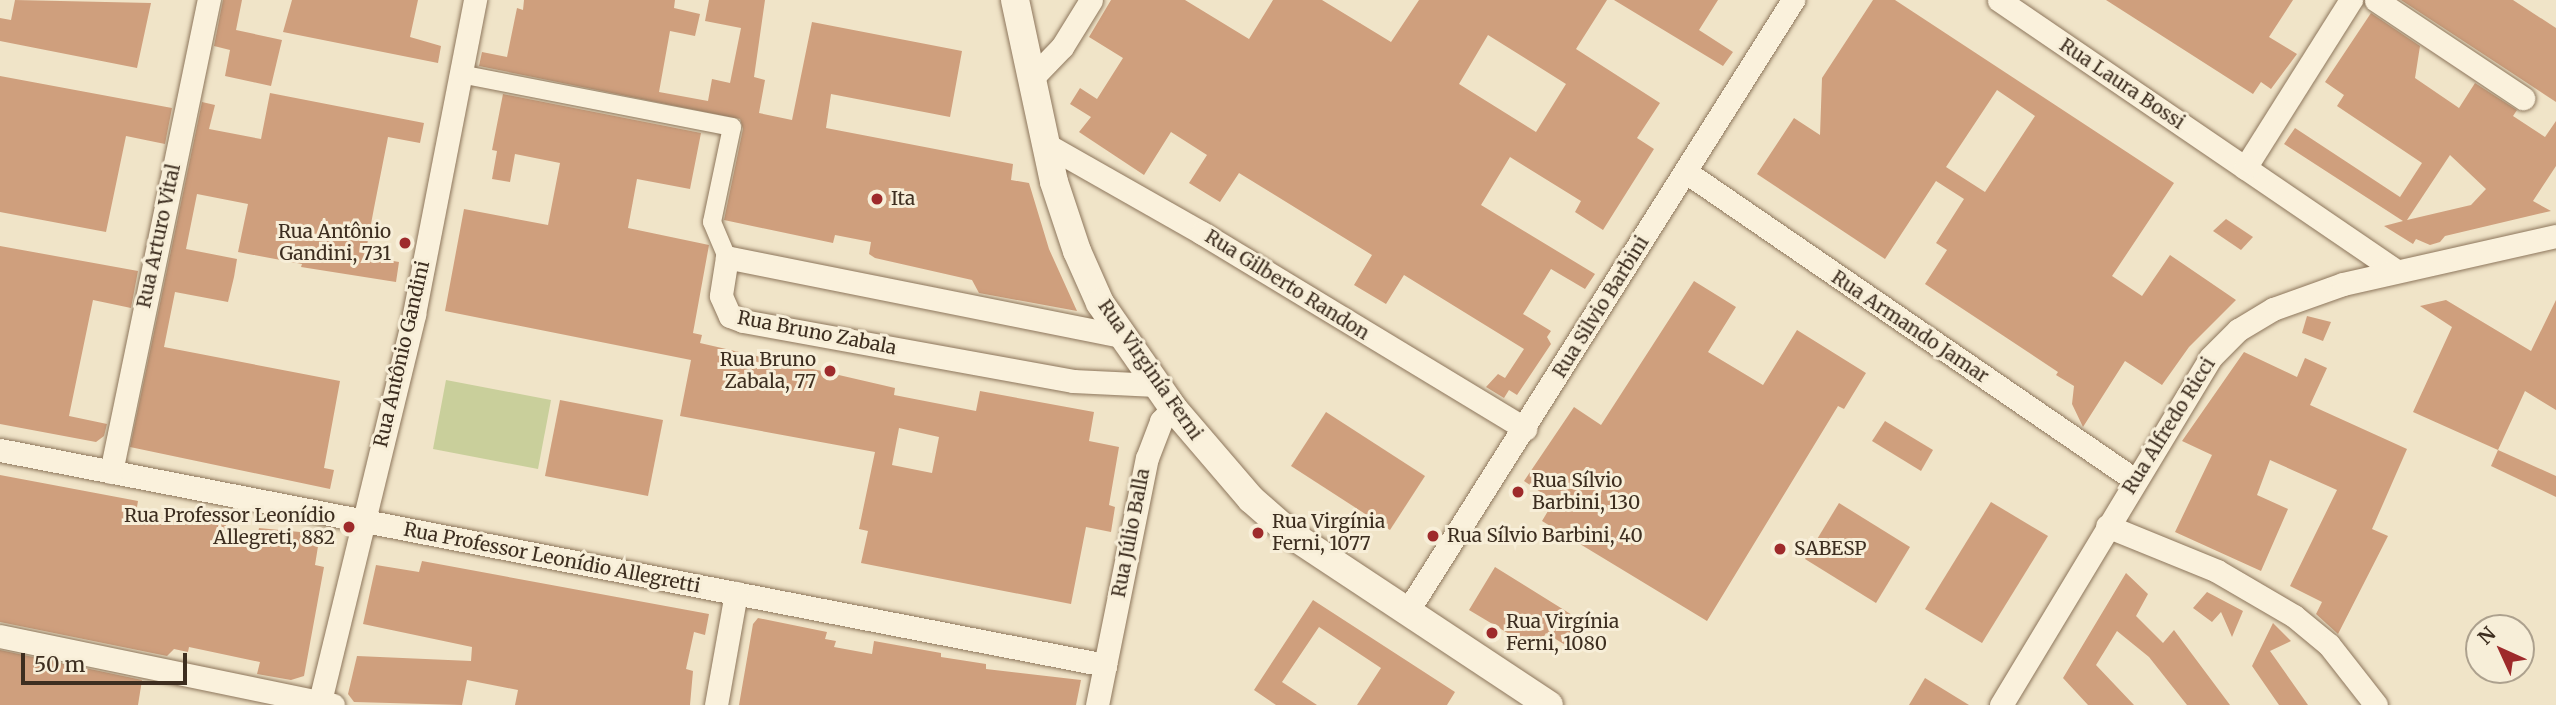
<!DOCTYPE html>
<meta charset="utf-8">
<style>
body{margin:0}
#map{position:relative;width:2556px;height:705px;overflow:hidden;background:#f0e4c8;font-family:Merriweather,serif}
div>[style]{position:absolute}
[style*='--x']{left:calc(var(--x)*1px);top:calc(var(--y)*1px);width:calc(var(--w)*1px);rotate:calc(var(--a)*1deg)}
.green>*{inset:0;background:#c9cf9b}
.building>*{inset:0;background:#cf9f7d}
.roads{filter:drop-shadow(0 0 2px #8d765c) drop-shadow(0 0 2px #8d765c)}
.pedestrian>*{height:18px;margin:-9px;padding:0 9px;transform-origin:9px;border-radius:9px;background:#faf1dc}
.minor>*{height:23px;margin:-11.5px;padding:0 11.5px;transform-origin:11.5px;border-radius:11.5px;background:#faf1dc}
.tertiary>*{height:28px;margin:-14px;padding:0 14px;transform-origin:14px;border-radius:14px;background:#faf1dc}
.dots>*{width:19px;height:19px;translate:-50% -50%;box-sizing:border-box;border:4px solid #f7eed8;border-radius:50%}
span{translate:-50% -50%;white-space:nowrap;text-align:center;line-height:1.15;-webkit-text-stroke:6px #f7eed8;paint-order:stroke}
.street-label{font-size:19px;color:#3d2e20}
.poi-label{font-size:19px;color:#3d2e20}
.left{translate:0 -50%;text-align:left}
.right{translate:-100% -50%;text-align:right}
.north{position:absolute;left:2465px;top:614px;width:70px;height:70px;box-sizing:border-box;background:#f7eed8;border:2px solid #ada18e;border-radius:50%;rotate:315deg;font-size:19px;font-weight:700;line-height:28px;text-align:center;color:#3d2e20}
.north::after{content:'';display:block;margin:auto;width:24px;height:32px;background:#9e2a2b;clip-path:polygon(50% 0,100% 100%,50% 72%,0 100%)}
.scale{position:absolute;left:21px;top:653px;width:166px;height:32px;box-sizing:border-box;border:4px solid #3d2e20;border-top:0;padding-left:9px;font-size:21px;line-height:24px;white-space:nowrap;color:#3d2e20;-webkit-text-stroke:5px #f7eed8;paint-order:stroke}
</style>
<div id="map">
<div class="green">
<div style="clip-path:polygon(446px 380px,551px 400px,538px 469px,433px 449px)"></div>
</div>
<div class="building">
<div style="clip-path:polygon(15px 0,151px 3px,137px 68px,0 41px,0 18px,11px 20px)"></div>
<div style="clip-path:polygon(223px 0,242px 0,236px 30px,282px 40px,271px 86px,225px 76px,230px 50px,214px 46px)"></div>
<div style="clip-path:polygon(292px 0,418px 0,410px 37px,441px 46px,438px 63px,283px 32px)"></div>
<div style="clip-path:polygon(524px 0,675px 0,674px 8px,700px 14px,695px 36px,670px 31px,659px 92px,708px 101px,712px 79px,730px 83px,741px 28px,705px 21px,709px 0,765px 0,754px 77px,765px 80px,759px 113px,792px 120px,812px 22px,962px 51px,950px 117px,831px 94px,826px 128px,1013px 164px,1011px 180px,1029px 183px,1049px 249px,1077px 311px,979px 293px,972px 280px,875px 258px,869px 254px,871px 242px,835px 235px,833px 243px,724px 220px,743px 129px,740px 119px,479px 66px,482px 52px,507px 57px,517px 8px,523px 10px)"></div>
<div style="clip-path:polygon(evenodd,1111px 0,1185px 0,1249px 39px,1273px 0,1322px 0,1391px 42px,1419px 0,1607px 0,1576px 49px,1660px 103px,1637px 138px,1654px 149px,1603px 230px,1575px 212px,1581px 201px,1510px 157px,1481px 205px,1595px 274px,1585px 289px,1551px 269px,1523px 314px,1551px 331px,1547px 337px,1551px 344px,1517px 395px,1509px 390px,1504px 398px,1486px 387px,1498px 374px,1505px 378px,1524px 349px,1404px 275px,1386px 304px,1354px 285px,1372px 255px,1239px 173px,1220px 202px,1189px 183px,1207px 155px,1171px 132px,1144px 175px,1079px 132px,1091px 117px,1070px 104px,1080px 88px,1097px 99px,1123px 58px,1089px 37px,1111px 0,1488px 35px,1566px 84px,1536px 132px,1459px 84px,1488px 35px)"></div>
<div style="clip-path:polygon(1614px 0,1718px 0,1699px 30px,1733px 52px,1723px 66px)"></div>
<div style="clip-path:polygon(evenodd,1873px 0,1895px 0,2174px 183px,2112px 276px,2142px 296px,2170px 255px,2236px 300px,2189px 347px,2162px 385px,2125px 361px,2083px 427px,2072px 404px,2074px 386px,2056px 375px,2058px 372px,1925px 284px,1947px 250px,1936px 243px,1964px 199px,1936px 181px,1885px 259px,1757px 174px,1794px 118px,1820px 135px,1822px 78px,1873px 0,1997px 90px,2035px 116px,1985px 192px,1946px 167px,1997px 90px)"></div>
<div style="clip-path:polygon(2106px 0,2293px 0,2269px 37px,2297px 54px,2271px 89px,2261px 82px,2253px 94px)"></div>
<div style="clip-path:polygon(2401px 0,2513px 0,2556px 28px,2556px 102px)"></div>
<div style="clip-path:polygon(evenodd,2371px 13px,2420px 46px,2415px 78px,2459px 108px,2475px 83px,2517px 110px,2513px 116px,2545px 137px,2556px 121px,2556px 166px,2533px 201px,2551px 211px,2445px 236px,2440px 242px,2430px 245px,2416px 239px,2413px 244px,2384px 226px,2403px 221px,2284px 144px,2295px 128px,2400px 197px,2422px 163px,2337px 106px,2344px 95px,2325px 82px,2371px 13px,2450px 155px,2486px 189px,2471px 205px,2407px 220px,2450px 155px)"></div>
<div style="clip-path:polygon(0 76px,172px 108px,165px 144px,126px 136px,106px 232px,0 212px)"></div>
<div style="clip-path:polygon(270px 93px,424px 123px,420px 143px,388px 137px,374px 208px,365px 256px,399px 262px,396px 282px,301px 267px,302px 264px,238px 252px,248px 204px,197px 194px,186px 249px,237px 259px,234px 277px,228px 302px,175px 292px,164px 347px,340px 381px,324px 468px,334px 470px,330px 489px,130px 447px,202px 102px,215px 105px,209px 129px,261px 139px)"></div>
<div style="clip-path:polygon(evenodd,503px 94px,701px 133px,690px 189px,637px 179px,628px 228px,709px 245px,693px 333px,702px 335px,700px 343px,895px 388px,894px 395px,976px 411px,980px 391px,1094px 412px,1089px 441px,1119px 447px,1109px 505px,1115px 507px,1111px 532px,1086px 527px,1071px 604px,861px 563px,868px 531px,859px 529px,875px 452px,680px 416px,691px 360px,445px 311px,464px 209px,548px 225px,560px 163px,515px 154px,510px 182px,492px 179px,497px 151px,492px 150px,503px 94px,899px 428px,939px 437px,932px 473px,892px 465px,899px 428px)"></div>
<div style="clip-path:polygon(2226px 219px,2253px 237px,2241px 250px,2213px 231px)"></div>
<div style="clip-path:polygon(0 246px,138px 271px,131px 308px,93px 300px,69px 416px,107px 424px,104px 436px,96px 442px,0 424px)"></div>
<div style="clip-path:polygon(1694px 281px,1736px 307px,1708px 352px,1763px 385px,1797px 330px,1866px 373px,1844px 409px,1838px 406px,1707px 621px,1542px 521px,1554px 501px,1524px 481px,1574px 407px,1601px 425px)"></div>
<div style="clip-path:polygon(2446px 300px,2531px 351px,2556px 300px,2556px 410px,2525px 391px,2498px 450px,2413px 412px,2452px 327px,2420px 306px)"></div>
<div style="clip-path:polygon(2307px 316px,2331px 322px,2323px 341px,2302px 333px)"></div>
<div style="clip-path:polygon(2244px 352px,2297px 377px,2305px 358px,2327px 368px,2310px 405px,2407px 449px,2372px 529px,2388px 536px,2338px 634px,2316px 614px,2322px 602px,2290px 586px,2337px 490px,2270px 460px,2257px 495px,2288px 509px,2261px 571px,2175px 532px,2212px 455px,2182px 441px)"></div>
<div style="clip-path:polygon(560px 400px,663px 420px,648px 496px,545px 476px)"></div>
<div style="clip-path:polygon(1326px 412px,1425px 476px,1390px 530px,1291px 466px)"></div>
<div style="clip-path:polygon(1885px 421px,1933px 450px,1921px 471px,1872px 441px)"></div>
<div style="clip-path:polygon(2498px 450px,2556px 476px,2556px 497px,2491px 466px)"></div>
<div style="clip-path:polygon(0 475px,138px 501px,136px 513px,198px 525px,201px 512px,227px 517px,225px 533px,257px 538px,259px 528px,310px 533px,319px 540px,315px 565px,324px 567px,304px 676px,291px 680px,257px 674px,260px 662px,189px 647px,188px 652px,174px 649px,167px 656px,0 622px)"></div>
<div style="clip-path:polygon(1991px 502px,2048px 536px,1982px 643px,1925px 609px)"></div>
<div style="clip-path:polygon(1839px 503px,1910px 547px,1876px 603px,1805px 559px)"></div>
<div style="clip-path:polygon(422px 561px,709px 614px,705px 635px,694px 632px,686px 669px,693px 671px,690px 705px,515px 705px,518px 690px,467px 680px,462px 705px,354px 702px,348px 694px,357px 656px,471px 661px,472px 647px,363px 624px,376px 565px,419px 572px)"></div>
<div style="clip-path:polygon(1495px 567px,1585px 623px,1570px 648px,1546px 633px,1536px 650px,1469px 610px)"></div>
<div style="clip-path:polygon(2126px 573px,2148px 594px,2136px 616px,2163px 643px,2174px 630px,2230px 705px,2187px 705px,2149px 657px,2117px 631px,2096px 665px,2134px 705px,2088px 705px,2063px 678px)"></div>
<div style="clip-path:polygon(2207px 592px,2243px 611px,2232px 637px,2221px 612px,2212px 622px,2193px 608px)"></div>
<div style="clip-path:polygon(1313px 600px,1455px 692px,1447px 705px,1357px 705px,1381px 668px,1319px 627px,1282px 682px,1317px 705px,1276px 705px,1254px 690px)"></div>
<div style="clip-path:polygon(758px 618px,827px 632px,825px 639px,836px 641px,834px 647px,872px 654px,874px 641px,941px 653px,941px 657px,986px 664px,986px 669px,1081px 680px,1076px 705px,739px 705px,753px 624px)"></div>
<div style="clip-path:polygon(2273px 623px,2291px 641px,2270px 651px,2308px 705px,2279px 705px,2252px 666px)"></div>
<div style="clip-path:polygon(0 650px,142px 680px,138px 705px,0 705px)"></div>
<div style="clip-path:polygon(1925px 678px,1969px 705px,1909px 705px)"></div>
</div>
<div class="roads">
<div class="pedestrian">
<div style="--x:460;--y:74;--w:277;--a:11"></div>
<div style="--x:732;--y:127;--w:97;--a:101.9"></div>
<div style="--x:712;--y:222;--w:38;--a:67"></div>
</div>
<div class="minor">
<div style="--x:1999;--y:0;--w:478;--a:34.3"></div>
<div style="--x:2376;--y:0;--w:177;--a:33.7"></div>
<div style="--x:1032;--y:78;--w:43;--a:-45.9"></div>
<div style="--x:1062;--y:47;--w:55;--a:-58.3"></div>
<div style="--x:1047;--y:145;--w:178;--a:29.6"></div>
<div style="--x:1202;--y:233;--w:378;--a:31.2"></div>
<div style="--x:2245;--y:168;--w:199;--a:-57.8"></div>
<div style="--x:1686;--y:172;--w:544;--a:34.45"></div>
<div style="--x:1121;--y:336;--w:402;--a:-168.7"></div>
<div style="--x:727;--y:257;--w:39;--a:99"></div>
<div style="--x:721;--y:296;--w:22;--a:66"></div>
<div style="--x:730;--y:316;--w:14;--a:21"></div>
<div style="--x:743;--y:321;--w:335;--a:10.3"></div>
<div style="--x:1073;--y:381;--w:83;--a:2.8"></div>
<div style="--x:0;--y:450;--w:1126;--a:11.01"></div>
<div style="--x:111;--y:472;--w:482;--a:-78.3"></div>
<div style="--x:2107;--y:526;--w:119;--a:22.2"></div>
<div style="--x:2217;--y:571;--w:89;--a:30.3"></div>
<div style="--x:2294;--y:616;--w:45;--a:39.6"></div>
<div style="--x:2329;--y:645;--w:76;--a:51.9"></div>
<div style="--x:1407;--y:612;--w:724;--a:-57.76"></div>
<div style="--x:0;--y:636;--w:340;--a:11.7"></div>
<div style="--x:319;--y:705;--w:402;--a:-76.3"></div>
<div style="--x:414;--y:314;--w:320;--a:-79"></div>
<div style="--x:716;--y:705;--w:114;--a:-79.9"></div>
<div style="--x:1097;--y:705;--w:252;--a:-78.6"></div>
<div style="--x:1147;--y:458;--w:40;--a:-69"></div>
<div style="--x:1161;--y:421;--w:18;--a:-47"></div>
<div style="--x:2001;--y:705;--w:405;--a:-58.9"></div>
<div style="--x:2210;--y:358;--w:40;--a:-45"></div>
<div style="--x:2238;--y:330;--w:41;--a:-31"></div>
<div style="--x:2273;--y:309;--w:74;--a:-19.7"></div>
<div style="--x:2343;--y:284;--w:218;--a:-12.7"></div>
</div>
<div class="tertiary">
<div style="--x:1015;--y:0;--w:186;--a:77.9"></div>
<div style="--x:1054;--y:182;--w:73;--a:71.6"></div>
<div style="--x:1077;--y:251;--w:57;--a:66.1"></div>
<div style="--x:1100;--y:303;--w:128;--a:55.2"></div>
<div style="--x:1173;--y:408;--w:120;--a:49.4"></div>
<div style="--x:1251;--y:499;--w:55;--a:41.3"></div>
<div style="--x:1292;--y:535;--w:308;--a:33.5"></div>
</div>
</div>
<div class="dots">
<div style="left:877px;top:199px;background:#9e2a2b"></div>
<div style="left:405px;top:243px;background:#9e2a2b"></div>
<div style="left:830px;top:371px;background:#9e2a2b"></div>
<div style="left:1518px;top:492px;background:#9e2a2b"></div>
<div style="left:349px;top:527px;background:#9e2a2b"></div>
<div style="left:1258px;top:533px;background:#9e2a2b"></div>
<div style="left:1433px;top:536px;background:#9e2a2b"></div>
<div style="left:1780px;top:549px;background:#9e2a2b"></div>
<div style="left:1492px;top:633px;background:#9e2a2b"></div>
</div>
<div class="street-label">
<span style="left:2122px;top:84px;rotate:34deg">Rua Laura Bossi</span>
<span style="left:159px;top:236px;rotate:-78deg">Rua Arturo Vital</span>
<span style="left:1287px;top:285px;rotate:32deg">Rua Gilberto Randon</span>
<span style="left:1601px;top:307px;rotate:-58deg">Rua Silvio Barbini</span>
<span style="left:1910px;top:327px;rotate:34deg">Rua Armando Jamar</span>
<span style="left:817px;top:333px;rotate:11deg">Rua Bruno Zabala</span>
<span style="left:402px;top:354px;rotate:-77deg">Rua Antônio Gandini</span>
<span style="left:1150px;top:370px;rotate:55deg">Rua Virginía Ferni</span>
<span style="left:2169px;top:426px;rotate:-58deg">Rua Alfredo Ricci</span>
<span style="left:1131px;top:533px;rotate:-79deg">Rua Júlio Balla</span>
<span style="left:552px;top:558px;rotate:11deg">Rua Professor Leonídio Allegretti</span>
</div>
<div class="poi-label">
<span class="left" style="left:891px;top:199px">Ita</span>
<span class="right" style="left:391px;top:243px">Rua Antônio<br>Gandini, 731</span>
<span class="right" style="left:816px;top:371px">Rua Bruno<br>Zabala, 77</span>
<span class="left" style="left:1532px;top:492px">Rua Sílvio<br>Barbini, 130</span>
<span class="right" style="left:335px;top:527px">Rua Professor Leonídio<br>Allegreti, 882</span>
<span class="left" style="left:1272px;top:533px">Rua Virgínia<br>Ferni, 1077</span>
<span class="left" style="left:1447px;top:536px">Rua Sílvio Barbini, 40</span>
<span class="left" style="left:1794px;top:549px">SABESP</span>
<span class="left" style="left:1506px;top:633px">Rua Virgínia<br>Ferni, 1080</span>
</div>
<div class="north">N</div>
<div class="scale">50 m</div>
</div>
